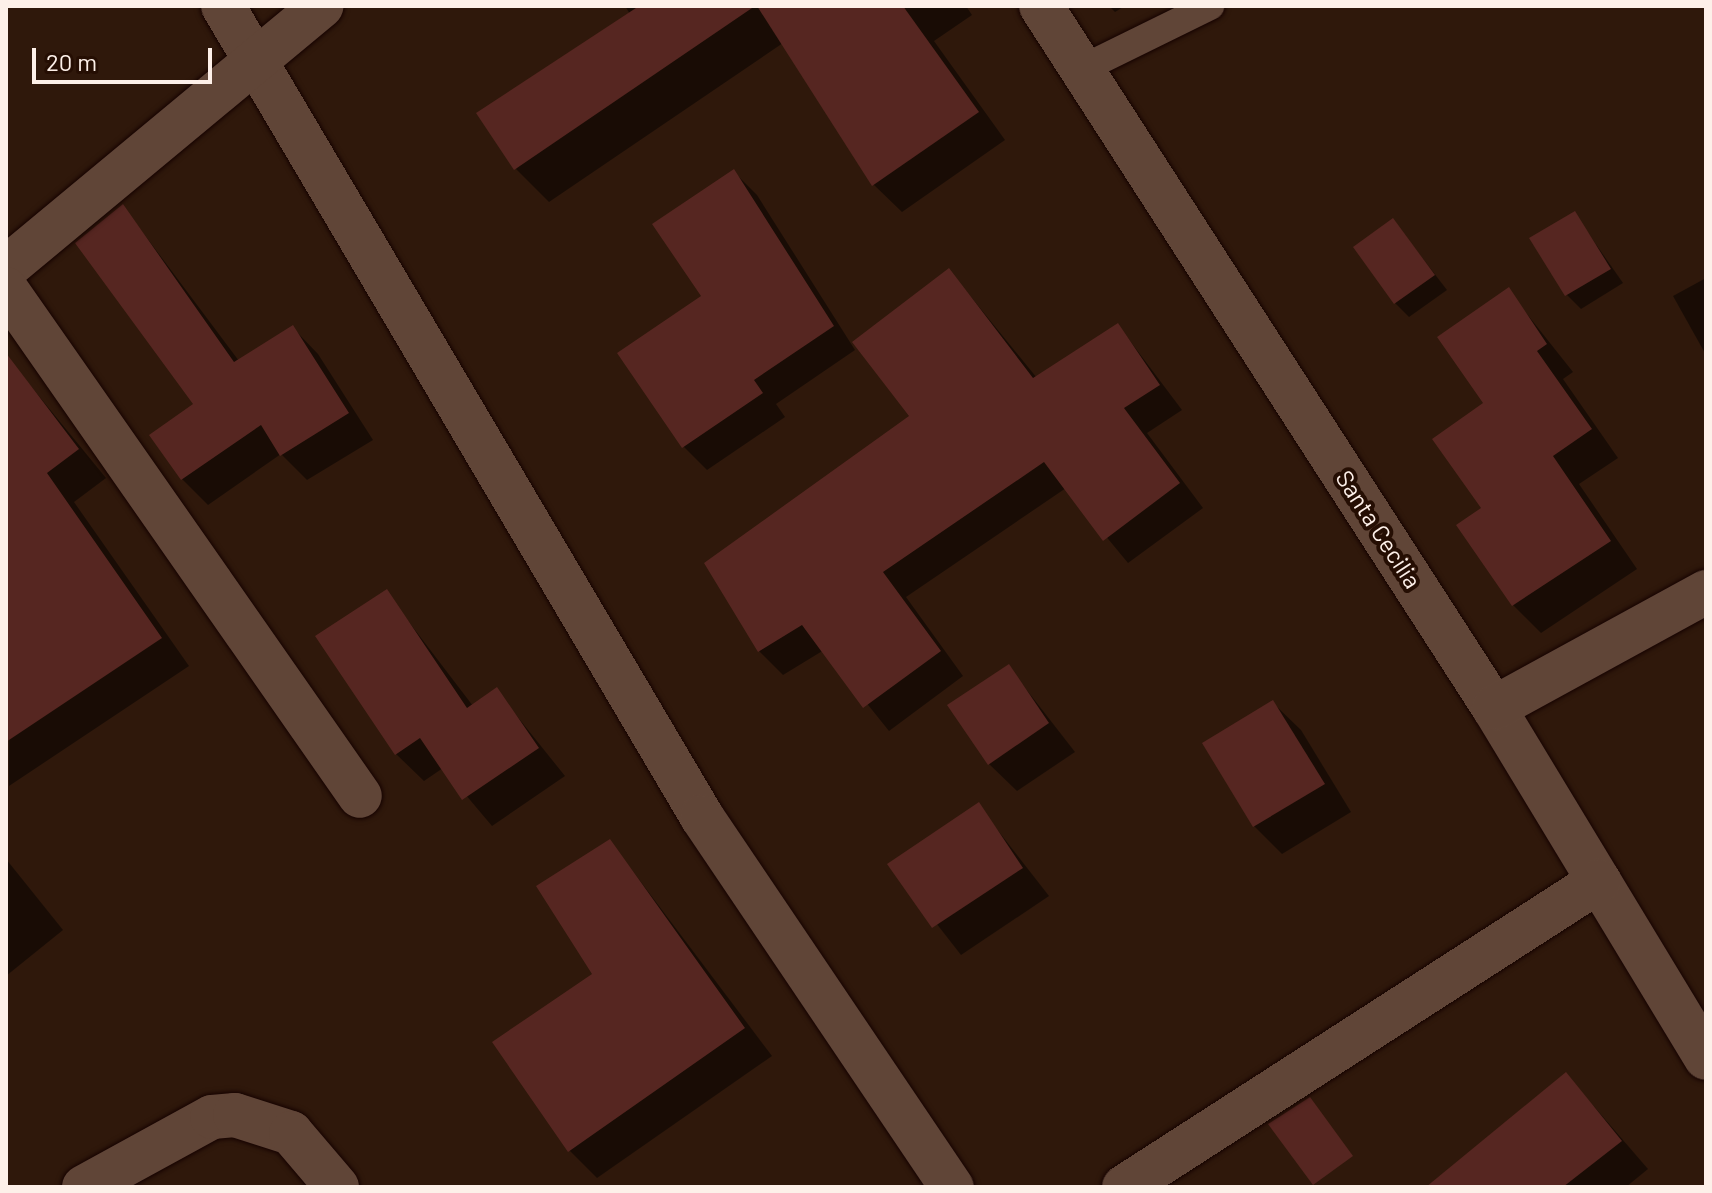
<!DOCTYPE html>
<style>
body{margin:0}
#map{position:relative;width:1712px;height:1193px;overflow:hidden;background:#2f180b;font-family:Barlow,sans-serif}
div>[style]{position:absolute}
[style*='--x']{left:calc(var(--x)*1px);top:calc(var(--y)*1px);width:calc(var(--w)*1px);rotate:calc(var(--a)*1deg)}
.shadow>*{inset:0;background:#0007}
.building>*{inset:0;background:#562621}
.roads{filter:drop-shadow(0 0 2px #160300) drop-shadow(0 0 2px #160300)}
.service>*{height:28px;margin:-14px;padding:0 14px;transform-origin:14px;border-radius:14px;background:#604537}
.minor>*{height:44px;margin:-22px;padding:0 22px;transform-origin:22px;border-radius:22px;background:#604537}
.tertiary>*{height:44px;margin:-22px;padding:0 22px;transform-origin:22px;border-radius:22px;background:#604537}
span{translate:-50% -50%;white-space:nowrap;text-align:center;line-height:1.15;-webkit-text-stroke:8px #250e03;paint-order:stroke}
.street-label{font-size:24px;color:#fdf0e9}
.frame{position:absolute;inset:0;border:8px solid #fdf0e9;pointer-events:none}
.scale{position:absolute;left:32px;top:48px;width:180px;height:36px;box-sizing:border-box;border:4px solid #fdf0e9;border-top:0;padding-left:10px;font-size:24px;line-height:28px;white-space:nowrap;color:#fdf0e9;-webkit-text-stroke:6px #250e03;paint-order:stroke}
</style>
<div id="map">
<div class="shadow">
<div style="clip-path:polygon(625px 6px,966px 6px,972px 15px,934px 41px,1005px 140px,902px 212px,874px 185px,783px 43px,549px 202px,516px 169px,630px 14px)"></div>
<div style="clip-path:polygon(1109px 6px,1125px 6px,1115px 12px)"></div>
<div style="clip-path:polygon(734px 172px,757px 195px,855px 350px,776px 404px,785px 417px,707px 470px,684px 447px,704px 297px)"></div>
<div style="clip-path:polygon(123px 206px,239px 361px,293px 328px,318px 354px,373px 440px,307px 480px,281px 454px,208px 505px,182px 479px,196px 405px)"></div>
<div style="clip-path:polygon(1574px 213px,1623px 283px,1581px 309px,1567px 295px)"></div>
<div style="clip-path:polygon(1393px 220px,1447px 290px,1409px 317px,1395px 303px)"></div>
<div style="clip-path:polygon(949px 270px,1037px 378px,1118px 325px,1182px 410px,1147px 433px,1203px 508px,1128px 563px,1066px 488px,906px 597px,963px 676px,889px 731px,824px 650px,783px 675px,759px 651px,911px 417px)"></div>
<div style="clip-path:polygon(1706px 278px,1706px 355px,1673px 296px)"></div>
<div style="clip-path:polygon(1508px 290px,1573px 372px,1563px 379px,1618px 458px,1579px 484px,1637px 569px,1541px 633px,1513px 605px,1484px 509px,1486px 404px)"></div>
<div style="clip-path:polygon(11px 362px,106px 478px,74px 502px,189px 666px,9px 786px)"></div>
<div style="clip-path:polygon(386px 592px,473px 706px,496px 690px,565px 776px,492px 826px,443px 768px,424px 781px,396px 754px)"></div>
<div style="clip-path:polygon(1008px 666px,1075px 752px,1017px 791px,989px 764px)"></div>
<div style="clip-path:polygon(1273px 703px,1301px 730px,1351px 812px,1282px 854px,1254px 826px)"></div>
<div style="clip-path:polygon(978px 805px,1049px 896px,961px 955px,890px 864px)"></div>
<div style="clip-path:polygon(610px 841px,772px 1056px,597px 1178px,570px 1151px)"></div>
<div style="clip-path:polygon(6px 859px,63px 930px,6px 976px)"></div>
<div style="clip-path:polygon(1566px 1074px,1648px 1169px,1626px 1187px,1479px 1187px)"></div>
</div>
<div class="building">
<div style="clip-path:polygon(639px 6px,755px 6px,514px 170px,476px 113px)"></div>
<div style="clip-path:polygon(757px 6px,903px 6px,979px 112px,872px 186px)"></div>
<div style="clip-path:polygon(734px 169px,834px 326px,754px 380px,763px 393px,682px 448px,617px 353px,701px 296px,652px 224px)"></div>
<div style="clip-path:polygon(123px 204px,234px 362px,293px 325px,349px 413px,280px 456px,261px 425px,181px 480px,149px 435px,193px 404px,75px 243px)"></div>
<div style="clip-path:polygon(1575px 211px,1611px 269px,1565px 296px,1529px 238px)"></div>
<div style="clip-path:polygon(1393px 218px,1435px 275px,1394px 304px,1353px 247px)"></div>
<div style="clip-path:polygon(949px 268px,1033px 378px,1118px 323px,1160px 385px,1124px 408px,1180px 483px,1103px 541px,1044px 462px,883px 572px,941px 651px,863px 708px,802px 625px,758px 652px,704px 563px,909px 416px,852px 342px)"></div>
<div style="clip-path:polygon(1509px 287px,1547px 344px,1537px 351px,1592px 429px,1553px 456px,1611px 541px,1512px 606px,1456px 525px,1481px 508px,1432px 439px,1483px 403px,1437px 337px)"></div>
<div style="clip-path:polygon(6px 353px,79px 449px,47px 473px,162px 638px,6px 742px)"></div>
<div style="clip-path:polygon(387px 589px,467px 708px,497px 687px,539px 748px,462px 800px,420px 738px,395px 755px,315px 636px)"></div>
<div style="clip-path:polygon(1009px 664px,1049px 723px,988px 765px,947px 705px)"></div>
<div style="clip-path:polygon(1273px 700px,1325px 784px,1253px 827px,1202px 743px)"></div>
<div style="clip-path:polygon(979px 802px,1023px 868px,932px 928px,887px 864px)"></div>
<div style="clip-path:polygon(610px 839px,745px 1028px,568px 1152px,492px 1042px,592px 974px,536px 886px)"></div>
<div style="clip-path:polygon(1566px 1072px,1622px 1141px,1563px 1187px,1426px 1187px)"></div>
<div style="clip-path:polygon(1310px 1097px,1353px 1156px,1313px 1185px,1268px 1124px)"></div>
</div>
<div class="roads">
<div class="service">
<div style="--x:1082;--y:69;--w:143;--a:-26.2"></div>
</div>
<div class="minor">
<div style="--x:223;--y:6;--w:942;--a:59.43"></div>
<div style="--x:702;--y:817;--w:447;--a:56"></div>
<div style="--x:6;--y:268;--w:410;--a:-39.7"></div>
<div style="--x:6;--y:289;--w:618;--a:55.08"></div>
<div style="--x:1494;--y:708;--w:409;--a:58.8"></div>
<div style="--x:84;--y:1187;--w:146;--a:-28.7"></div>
<div style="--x:212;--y:1117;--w:23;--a:-5"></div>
<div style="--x:235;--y:1115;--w:59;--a:17.8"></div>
<div style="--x:291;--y:1133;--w:71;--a:49.6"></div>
<div style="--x:1124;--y:1187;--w:565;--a:-32.79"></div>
</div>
<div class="tertiary">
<div style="--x:1041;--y:6;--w:835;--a:57.17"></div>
<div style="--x:1494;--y:708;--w:242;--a:-28.7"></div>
</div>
</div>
<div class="street-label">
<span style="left:1379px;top:529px;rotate:57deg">Santa Cecilia</span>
</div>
<div class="frame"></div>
<div class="scale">20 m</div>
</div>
